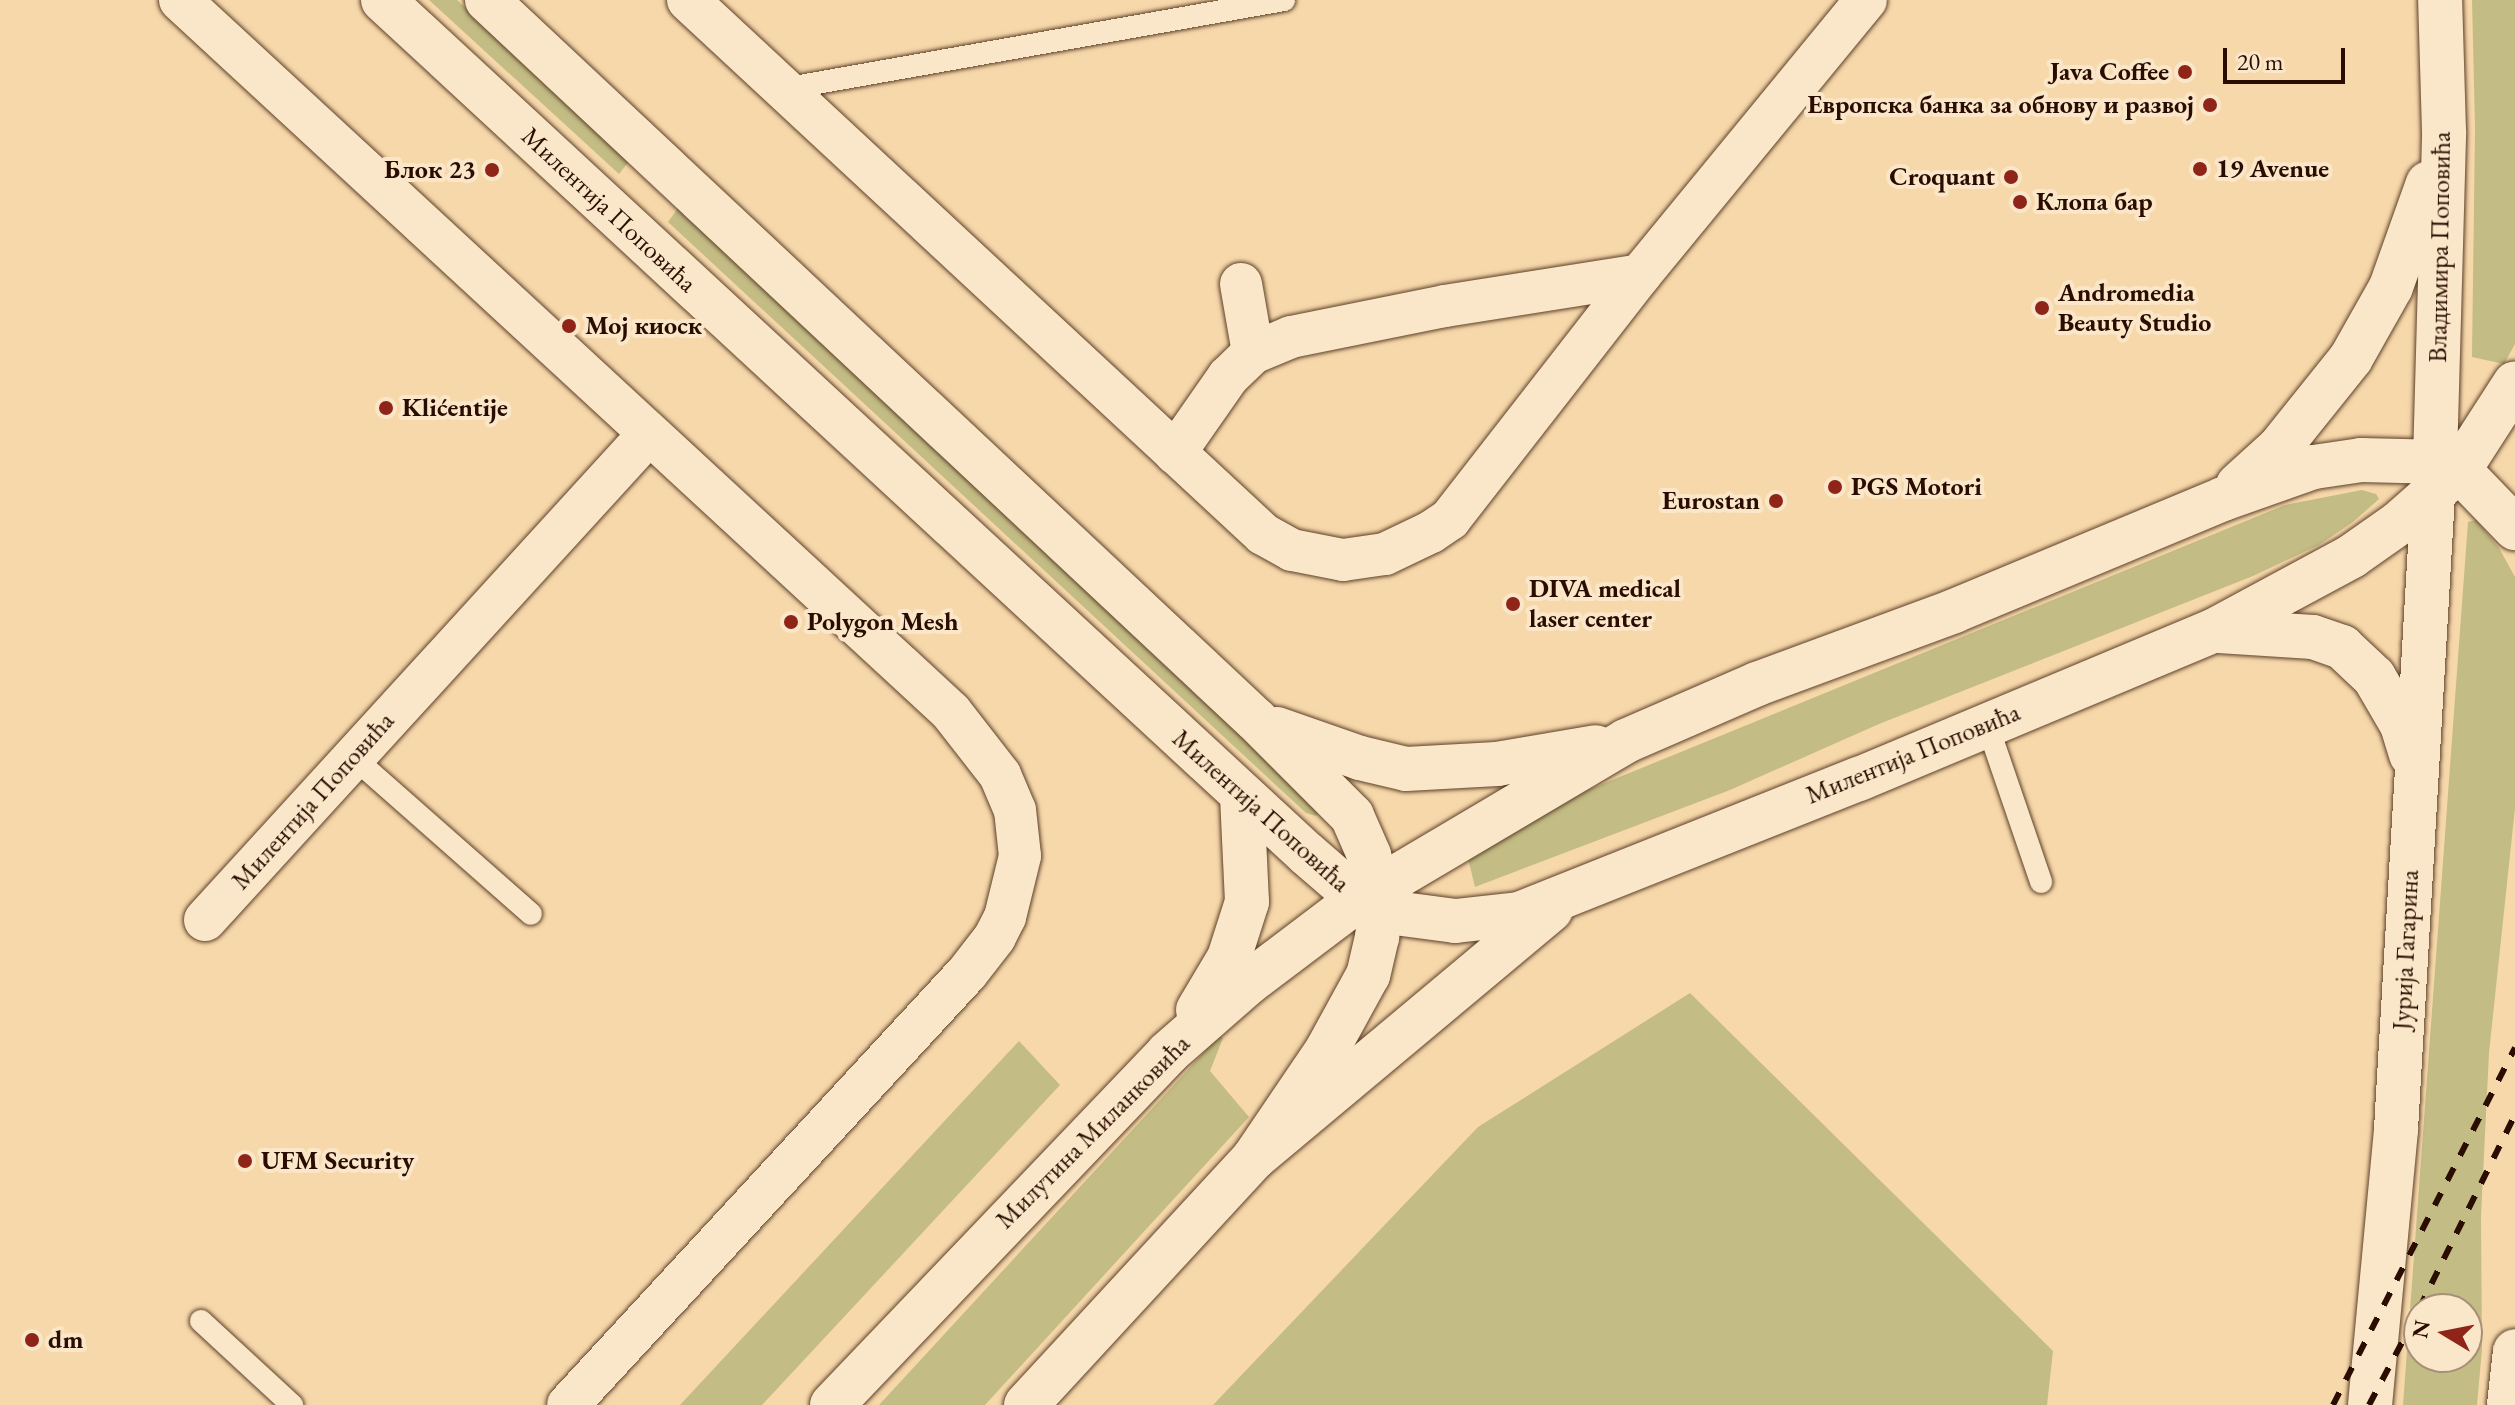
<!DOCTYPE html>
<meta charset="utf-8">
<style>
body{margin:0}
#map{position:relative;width:2515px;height:1405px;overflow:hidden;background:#f7d8aa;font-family:"EB Garamond",serif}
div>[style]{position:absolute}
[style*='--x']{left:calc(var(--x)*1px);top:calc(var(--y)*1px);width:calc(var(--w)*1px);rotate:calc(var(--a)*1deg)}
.green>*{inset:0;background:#c3bc84}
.roads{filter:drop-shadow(0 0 2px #5d402a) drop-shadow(0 0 2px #5d402a)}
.lane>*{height:22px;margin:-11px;padding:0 11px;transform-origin:11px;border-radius:11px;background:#fae6c8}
.street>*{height:42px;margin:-21px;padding:0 21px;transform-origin:21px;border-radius:21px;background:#fae6c8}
.secondary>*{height:44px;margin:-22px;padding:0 22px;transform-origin:22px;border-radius:22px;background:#fae6c8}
.rail>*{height:6px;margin-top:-3px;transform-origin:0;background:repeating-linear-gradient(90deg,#2a0d00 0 14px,transparent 0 28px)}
.dots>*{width:22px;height:22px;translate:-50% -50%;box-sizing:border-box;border:4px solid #fae6c8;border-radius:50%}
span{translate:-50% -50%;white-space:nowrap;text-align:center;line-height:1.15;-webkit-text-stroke:8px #fae6c8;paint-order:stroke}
.poi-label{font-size:26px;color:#2a0d00;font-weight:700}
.right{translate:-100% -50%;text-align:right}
.left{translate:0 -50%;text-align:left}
.street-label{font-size:26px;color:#2a0d00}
.north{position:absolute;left:2403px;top:1293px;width:80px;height:80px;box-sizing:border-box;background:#fae6c8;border:2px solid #a78f78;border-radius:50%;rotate:280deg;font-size:22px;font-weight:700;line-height:32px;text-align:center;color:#2a0d00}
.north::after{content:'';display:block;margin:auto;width:28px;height:36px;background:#8f2418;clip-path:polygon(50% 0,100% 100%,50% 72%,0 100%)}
.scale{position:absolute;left:2223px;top:48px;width:122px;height:36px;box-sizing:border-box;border:4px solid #2a0d00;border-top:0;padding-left:10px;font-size:24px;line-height:28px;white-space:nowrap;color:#2a0d00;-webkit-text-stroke:6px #fae6c8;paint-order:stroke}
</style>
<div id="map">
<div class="green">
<div style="clip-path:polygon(429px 0,457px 0,630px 160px,619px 174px)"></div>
<div style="clip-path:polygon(2472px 0,2515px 0,2515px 344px,2504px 364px,2472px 357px,2475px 128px)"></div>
<div style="clip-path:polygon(681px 204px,1310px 789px,1319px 811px,1316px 816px,1306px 813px,668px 222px)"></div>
<div style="clip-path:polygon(2362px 490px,2376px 494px,2379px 499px,2353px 522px,2319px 545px,2253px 576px,1879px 724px,1730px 790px,1475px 887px,1467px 854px,1578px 794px,2285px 505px)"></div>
<div style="clip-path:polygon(evenodd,2476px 520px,2499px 548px,2515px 577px,2515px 808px,2489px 1053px,2481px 1216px,2482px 1349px,2477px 1405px,2403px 1405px,2468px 522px,2476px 520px,2419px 1309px,2467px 1309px,2467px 1357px,2419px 1357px,2419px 1309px)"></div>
<div style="clip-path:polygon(1690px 993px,2053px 1351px,2047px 1405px,1213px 1405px,1478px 1127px)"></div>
<div style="clip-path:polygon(1219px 1036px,1223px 1038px,1210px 1071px,1249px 1117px,985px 1405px,879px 1405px)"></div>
<div style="clip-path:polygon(1019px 1041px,1060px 1085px,762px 1405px,680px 1405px)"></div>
</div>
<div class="roads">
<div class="lane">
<div style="--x:783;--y:89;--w:509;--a:-10.07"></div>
<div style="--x:1987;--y:724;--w:167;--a:71.1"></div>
<div style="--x:353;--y:757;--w:237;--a:41.4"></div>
<div style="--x:201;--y:1321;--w:124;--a:42.7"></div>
</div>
<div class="street">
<div style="--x:180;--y:0;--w:1049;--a:42.72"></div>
<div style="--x:951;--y:712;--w:80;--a:52.1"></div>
<div style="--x:1000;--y:775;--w:38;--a:67"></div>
<div style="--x:1015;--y:810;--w:46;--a:83.8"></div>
<div style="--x:1020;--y:856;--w:63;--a:103.8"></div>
<div style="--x:1005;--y:917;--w:22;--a:117"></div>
<div style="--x:995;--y:937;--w:46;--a:127.9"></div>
<div style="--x:967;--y:973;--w:588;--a:132.73"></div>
<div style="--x:688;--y:0;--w:785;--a:42.88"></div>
<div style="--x:1263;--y:534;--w:33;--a:29"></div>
<div style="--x:1292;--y:550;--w:52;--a:11.1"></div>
<div style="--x:1343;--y:560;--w:42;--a:-8.1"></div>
<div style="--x:1385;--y:554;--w:51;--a:-25.6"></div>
<div style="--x:1431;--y:532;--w:23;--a:-34"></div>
<div style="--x:1450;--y:519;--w:309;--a:-52.1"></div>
<div style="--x:1640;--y:275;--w:356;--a:-50.6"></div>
<div style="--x:1241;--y:284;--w:70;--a:80.1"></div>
<div style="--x:1175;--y:453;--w:93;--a:-55.1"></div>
<div style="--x:1228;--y:377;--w:35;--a:-44"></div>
<div style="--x:1253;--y:353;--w:41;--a:-22.8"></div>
<div style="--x:1291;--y:337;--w:157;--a:-11.4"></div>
<div style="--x:1445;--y:306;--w:197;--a:-9"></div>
<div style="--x:205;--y:920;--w:658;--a:-47.59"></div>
</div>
<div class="secondary">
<div style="--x:383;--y:0;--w:1258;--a:42.75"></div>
<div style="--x:1307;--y:854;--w:69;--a:40.9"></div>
<div style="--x:1359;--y:899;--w:39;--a:21"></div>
<div style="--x:1395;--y:913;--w:61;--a:7.6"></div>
<div style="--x:1455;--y:921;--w:64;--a:-6.2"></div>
<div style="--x:1519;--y:914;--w:366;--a:-21.7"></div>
<div style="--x:1859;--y:779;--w:384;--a:-22.7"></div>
<div style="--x:2213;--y:631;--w:158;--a:-28.3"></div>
<div style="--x:2352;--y:556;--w:57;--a:-35.1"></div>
<div style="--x:2399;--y:523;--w:80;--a:-41.5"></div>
<div style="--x:2459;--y:470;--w:103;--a:-57.2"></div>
<div style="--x:487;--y:0;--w:1053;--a:43.12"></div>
<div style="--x:1256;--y:720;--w:136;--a:45"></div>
<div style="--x:1352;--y:816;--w:43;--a:66.4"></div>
<div style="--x:1369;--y:855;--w:44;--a:75.7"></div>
<div style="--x:1380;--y:898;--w:39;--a:94"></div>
<div style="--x:1377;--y:937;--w:39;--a:103"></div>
<div style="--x:1368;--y:975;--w:85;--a:118.7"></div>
<div style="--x:1327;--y:1050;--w:130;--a:124.1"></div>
<div style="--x:2238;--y:485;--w:55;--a:-42.1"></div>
<div style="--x:2279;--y:448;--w:115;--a:-51.3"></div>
<div style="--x:2351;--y:358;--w:81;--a:-60.6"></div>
<div style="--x:2391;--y:287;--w:110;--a:-70.4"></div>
<div style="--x:2219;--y:631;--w:94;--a:3.7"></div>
<div style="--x:2313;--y:637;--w:31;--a:19"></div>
<div style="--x:2342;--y:647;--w:44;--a:43.2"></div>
<div style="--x:2374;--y:677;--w:56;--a:59.7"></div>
<div style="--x:2402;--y:725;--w:31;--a:73"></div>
<div style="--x:1277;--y:729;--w:88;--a:19.3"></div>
<div style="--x:1360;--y:758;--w:47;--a:13.4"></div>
<div style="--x:1406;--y:769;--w:91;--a:-3.1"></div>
<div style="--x:1497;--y:764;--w:100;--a:-9.7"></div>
<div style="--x:1198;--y:1010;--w:61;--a:-59.2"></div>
<div style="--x:1229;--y:958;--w:59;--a:-72.2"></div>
<div style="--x:1247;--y:902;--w:106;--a:-92.7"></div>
<div style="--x:832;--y:1405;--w:487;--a:-46.3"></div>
<div style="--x:1168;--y:1053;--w:106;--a:-41.2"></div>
<div style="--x:1248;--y:983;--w:139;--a:-37.1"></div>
<div style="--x:1359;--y:899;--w:310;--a:-30.6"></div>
<div style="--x:1626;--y:741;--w:143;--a:-23.5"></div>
<div style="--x:1757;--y:684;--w:210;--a:-20.3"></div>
<div style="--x:1954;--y:611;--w:291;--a:-22.6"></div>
<div style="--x:2223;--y:499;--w:96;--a:-19.4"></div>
<div style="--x:2314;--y:467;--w:48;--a:-8.5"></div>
<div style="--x:2361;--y:460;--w:82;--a:1.4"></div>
<div style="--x:2443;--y:462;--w:18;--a:27"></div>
<div style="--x:2459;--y:470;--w:81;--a:46"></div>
<div style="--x:1026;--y:1405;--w:336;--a:-47.3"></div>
<div style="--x:1254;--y:1158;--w:387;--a:-39.9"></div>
<div style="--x:2370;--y:1405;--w:277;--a:-84.6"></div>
<div style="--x:2396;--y:1129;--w:670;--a:-86.66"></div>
<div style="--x:2435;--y:460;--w:329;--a:-88.4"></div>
<div style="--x:2444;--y:131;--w:131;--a:-91.7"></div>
<div style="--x:2509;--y:1405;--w:54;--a:-83.7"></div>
</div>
</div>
<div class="rail">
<div style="--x:2419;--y:1309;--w:216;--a:-63.7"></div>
<div style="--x:2333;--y:1405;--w:401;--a:-63"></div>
<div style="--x:2369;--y:1405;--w:107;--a:-62.2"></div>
</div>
<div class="dots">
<div style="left:2185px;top:72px;background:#8f2418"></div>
<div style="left:2210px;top:105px;background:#8f2418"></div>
<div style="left:2200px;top:169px;background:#8f2418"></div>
<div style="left:492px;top:170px;background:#8f2418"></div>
<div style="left:2011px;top:177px;background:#8f2418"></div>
<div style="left:2020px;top:202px;background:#8f2418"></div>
<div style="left:2042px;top:308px;background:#8f2418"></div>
<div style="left:569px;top:326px;background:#8f2418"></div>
<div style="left:386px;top:408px;background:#8f2418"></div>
<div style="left:1835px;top:487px;background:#8f2418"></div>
<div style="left:1776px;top:501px;background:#8f2418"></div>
<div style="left:1513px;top:604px;background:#8f2418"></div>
<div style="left:791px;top:622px;background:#8f2418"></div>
<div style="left:245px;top:1161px;background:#8f2418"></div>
<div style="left:32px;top:1340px;background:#8f2418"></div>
</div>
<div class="poi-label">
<span class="right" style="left:2169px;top:72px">Java Coffee</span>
<span class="right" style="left:2194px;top:105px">Европска банка за обнову и развој</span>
<span class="left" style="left:2216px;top:169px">19 Avenue</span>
<span class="right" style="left:476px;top:170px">Блок 23</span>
<span class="right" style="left:1995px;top:177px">Croquant</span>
<span class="left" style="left:2036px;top:202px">Клопа бар</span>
<span class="left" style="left:2058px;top:308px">Andromedia<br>Beauty Studio</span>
<span class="left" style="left:585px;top:326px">Мој киоск</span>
<span class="left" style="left:402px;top:408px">Klićentije</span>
<span class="left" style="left:1851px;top:487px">PGS Motori</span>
<span class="right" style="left:1760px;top:501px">Eurostan</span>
<span class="left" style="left:1529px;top:604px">DIVA medical<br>laser center</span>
<span class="left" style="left:807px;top:622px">Polygon Mesh</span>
<span class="left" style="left:261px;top:1161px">UFM Security</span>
<span class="left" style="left:48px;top:1340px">dm</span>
</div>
<div class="street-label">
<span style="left:609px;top:210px;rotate:43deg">Милентија Поповића</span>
<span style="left:2440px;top:247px;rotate:-89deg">Владимира Поповића</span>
<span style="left:1913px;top:754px;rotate:-22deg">Милентија Поповића</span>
<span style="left:313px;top:801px;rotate:-48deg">Милентија Поповића</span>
<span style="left:1261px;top:811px;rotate:42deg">Милентија Поповића</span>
<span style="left:2406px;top:950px;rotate:-87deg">Јурија Гагарина</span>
<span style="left:1093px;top:1132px;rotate:-45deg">Милутина Миланковића</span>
</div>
<div class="north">N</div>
<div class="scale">20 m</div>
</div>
